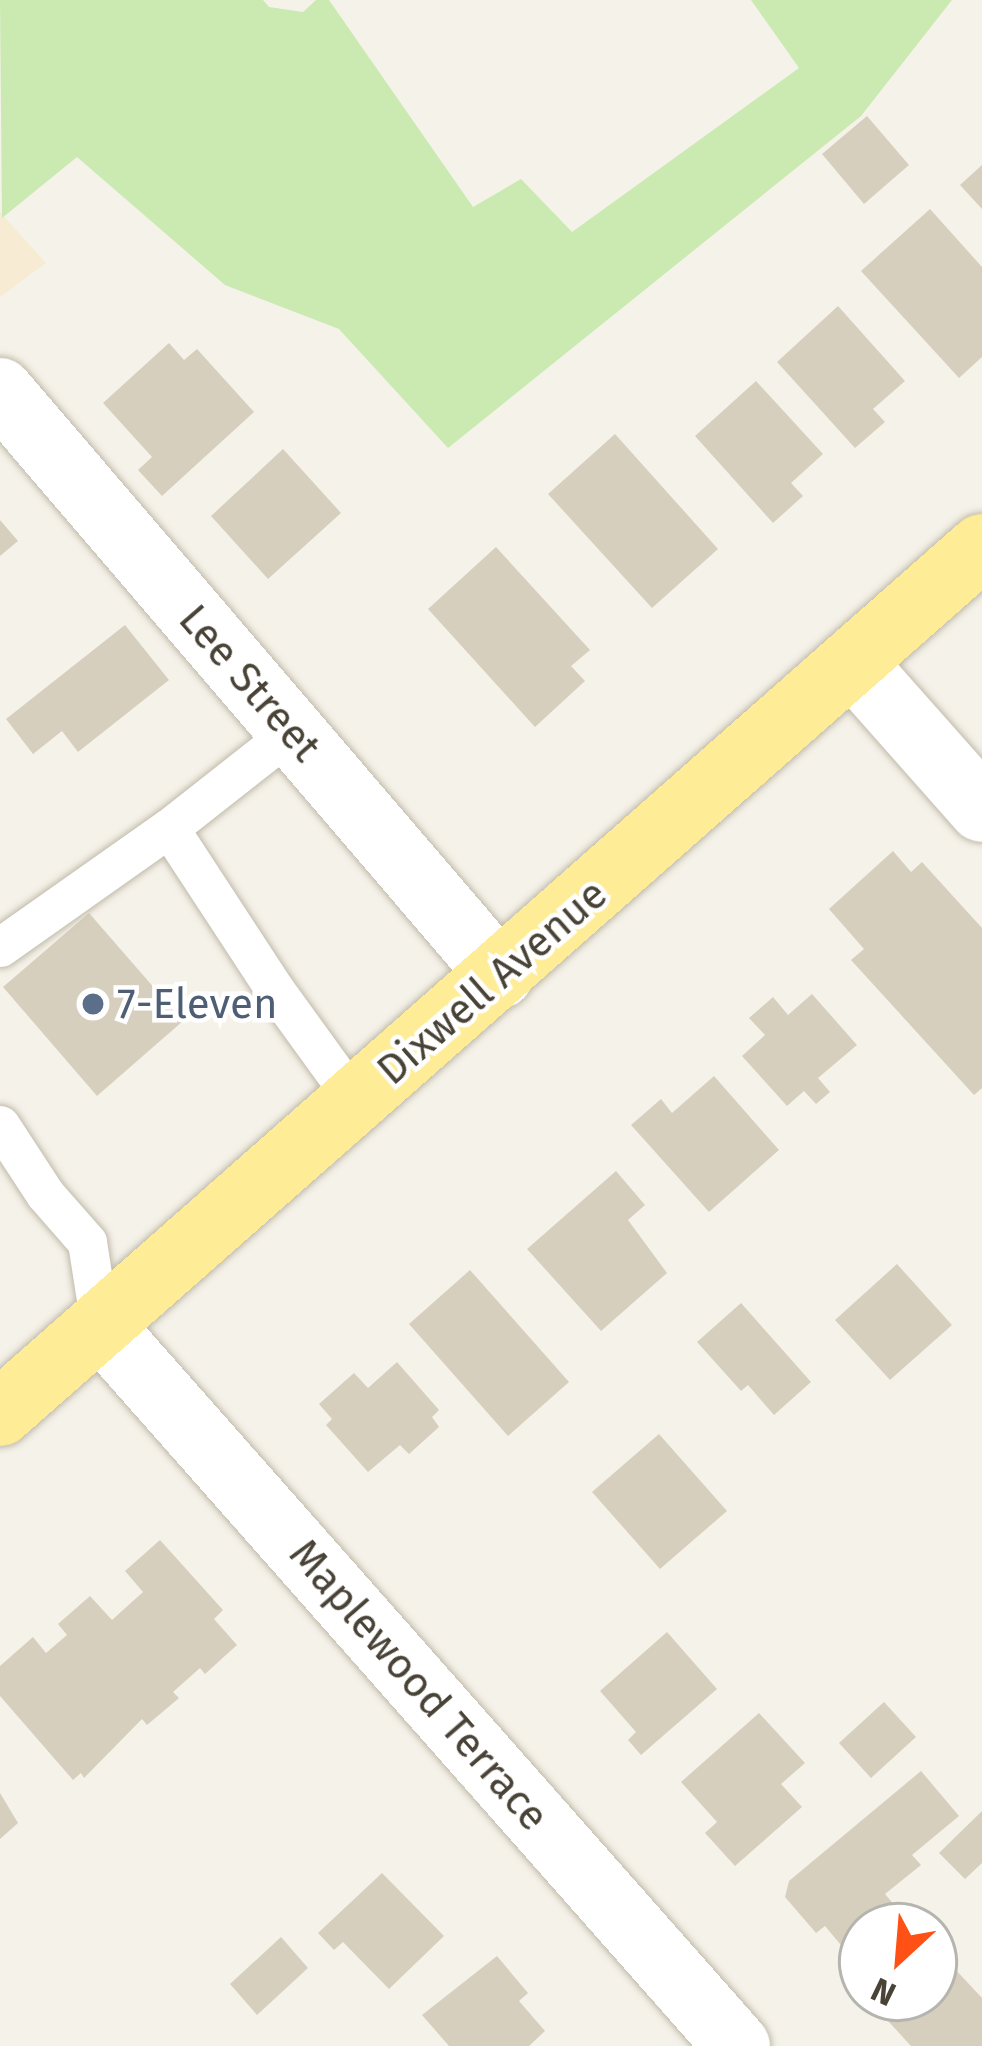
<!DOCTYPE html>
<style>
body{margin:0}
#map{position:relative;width:982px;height:2046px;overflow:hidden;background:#f5f2e9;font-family:"Fira Sans",sans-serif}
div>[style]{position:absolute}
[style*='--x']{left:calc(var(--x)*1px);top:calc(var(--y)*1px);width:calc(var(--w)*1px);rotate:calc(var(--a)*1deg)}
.commercial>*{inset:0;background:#f7ebd4}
.green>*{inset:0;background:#caeab1}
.building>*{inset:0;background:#d7cfbe}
.roads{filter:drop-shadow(0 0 3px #c1bbab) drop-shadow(0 0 3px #c1bbab)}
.service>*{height:39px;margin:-19.5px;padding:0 19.5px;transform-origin:19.5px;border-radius:19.5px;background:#fff}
.minor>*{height:66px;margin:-33px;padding:0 33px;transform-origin:33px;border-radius:33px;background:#fff}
.primary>*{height:66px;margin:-33px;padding:0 33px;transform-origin:33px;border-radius:33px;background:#ffec97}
.dots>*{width:33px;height:33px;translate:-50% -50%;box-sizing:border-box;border:6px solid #fff;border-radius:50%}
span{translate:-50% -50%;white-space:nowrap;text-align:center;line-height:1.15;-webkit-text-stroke:9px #fff;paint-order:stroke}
.street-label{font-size:42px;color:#494337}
.service-label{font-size:42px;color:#4e5e75}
.left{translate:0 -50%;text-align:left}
.north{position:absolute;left:838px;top:1902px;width:120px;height:120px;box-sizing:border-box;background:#fff;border:3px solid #b6b4af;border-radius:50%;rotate:206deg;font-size:33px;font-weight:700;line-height:48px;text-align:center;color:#494337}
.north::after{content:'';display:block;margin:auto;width:42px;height:54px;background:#ff5115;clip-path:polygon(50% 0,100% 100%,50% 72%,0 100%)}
</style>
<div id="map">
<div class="commercial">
<div style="clip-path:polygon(0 212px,46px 263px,0 297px)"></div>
</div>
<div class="green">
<div style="clip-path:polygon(0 0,263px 0,269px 7px,303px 12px,316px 0,329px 0,473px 207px,521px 179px,572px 232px,799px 68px,751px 0,952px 0,861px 116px,448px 448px,339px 329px,225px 285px,77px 157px,2px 218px)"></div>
</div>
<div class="building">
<div style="clip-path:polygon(867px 116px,909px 165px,864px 204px,822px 154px)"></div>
<div style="clip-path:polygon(982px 165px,982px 209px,960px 185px)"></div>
<div style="clip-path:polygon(930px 209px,982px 267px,982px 357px,959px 378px,861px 271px)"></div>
<div style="clip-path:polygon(838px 306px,905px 381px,873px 409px,885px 422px,855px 448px,777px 362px)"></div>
<div style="clip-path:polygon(169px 343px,184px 360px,197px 349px,254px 412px,162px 496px,138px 470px,152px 457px,103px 403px)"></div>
<div style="clip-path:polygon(756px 381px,823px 454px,791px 483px,803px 496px,773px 523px,695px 436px)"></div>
<div style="clip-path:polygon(615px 434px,718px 549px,652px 608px,548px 494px)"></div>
<div style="clip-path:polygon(283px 449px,341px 513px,268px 579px,211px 516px)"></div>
<div style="clip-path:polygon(0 520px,18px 541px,0 556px)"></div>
<div style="clip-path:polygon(496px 547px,590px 650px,571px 666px,585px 681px,535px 727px,428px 609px)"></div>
<div style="clip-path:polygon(125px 625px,169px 680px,78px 752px,62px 731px,33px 754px,6px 719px)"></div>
<div style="clip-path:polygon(893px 851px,911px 872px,922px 862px,982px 928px,982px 1088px,974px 1095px,851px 960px,864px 949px,829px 909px)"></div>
<div style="clip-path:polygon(89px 913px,183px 1021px,97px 1096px,3px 987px)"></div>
<div style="clip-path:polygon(812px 994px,857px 1045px,818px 1078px,830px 1092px,816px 1104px,804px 1091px,787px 1106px,742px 1056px,765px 1035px,749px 1018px,773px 997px,788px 1015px)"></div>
<div style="clip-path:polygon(714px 1076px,779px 1150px,709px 1212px,631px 1125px,661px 1099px,672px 1113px)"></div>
<div style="clip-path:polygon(616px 1171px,645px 1205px,628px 1220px,667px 1273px,601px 1331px,527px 1249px)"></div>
<div style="clip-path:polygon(897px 1264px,952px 1325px,890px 1380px,835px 1320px)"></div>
<div style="clip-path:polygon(470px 1270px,569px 1382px,508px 1436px,409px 1324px)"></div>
<div style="clip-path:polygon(741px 1303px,811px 1382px,774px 1415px,748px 1385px,741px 1391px,697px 1342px)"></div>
<div style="clip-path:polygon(397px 1362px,439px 1410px,432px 1417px,439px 1427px,409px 1454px,400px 1445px,368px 1472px,326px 1425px,332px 1419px,319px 1404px,354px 1373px,368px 1388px)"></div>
<div style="clip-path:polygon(659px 1434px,727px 1511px,660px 1569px,592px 1492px)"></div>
<div style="clip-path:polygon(160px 1540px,223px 1610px,214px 1619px,237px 1645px,205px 1674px,200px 1668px,173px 1692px,179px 1698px,147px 1725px,142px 1719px,84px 1778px,81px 1773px,73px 1780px,0 1696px,0 1666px,33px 1637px,46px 1653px,67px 1635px,58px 1624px,90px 1596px,112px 1620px,143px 1592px,125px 1571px)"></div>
<div style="clip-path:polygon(667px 1632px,717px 1689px,641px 1755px,628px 1740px,636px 1732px,600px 1691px)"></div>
<div style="clip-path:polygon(884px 1702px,916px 1737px,871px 1778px,839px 1743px)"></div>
<div style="clip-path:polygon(759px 1713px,805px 1763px,781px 1784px,802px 1807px,735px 1866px,705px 1833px,717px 1822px,681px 1782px)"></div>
<div style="clip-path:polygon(921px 1771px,959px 1816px,912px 1855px,921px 1865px,885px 1894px,896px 1907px,873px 1926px,862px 1926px,862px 1935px,845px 1950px,825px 1926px,816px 1933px,785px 1897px,789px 1881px)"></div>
<div style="clip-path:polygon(0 1793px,18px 1823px,0 1839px)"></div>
<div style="clip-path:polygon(982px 1811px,982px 1863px,965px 1879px,939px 1853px)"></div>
<div style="clip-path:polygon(382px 1873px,444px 1936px,389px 1989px,343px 1942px,334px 1950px,318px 1933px)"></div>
<div style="clip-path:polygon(281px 1937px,308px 1968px,257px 2015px,230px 1984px)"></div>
<div style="clip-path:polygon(940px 1953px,982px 1998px,982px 2046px,911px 2046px,878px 2010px,891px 1998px,934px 1998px,934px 1958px)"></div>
<div style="clip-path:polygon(497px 1956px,528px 1993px,519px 2001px,545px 2031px,529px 2046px,449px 2046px,422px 2015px)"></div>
</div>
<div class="roads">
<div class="service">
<div style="--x:169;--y:828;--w:194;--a:56.8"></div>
<div style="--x:275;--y:990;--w:138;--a:54.1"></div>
<div style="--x:0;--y:947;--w:207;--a:-35.2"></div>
<div style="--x:169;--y:828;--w:155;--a:-38.2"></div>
<div style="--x:0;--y:1125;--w:82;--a:56.9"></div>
<div style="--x:45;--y:1194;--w:64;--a:48.8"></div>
<div style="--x:87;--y:1242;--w:84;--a:81.1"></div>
</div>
<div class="minor">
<div style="--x:0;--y:391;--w:769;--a:49.43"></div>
<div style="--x:852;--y:662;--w:196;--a:48.5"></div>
<div style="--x:100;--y:1325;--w:962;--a:48.54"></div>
</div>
<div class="primary">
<div style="--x:0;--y:1413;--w:1309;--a:-41.41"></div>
</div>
</div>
<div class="dots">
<div style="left:93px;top:1004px;background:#5c6f8a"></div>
</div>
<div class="street-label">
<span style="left:250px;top:683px;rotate:49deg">Lee Street</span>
<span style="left:492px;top:982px;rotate:-41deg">Dixwell Avenue</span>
<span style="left:419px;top:1685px;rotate:49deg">Maplewood Terrace</span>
</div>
<div class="service-label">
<span class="left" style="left:117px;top:1004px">7-Eleven</span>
</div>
<div class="north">N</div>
</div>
